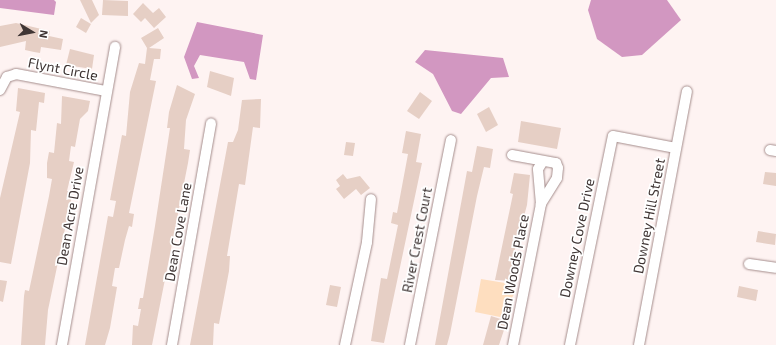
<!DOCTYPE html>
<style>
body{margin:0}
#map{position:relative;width:776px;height:345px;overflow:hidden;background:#fef3f2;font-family:"Exo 2",sans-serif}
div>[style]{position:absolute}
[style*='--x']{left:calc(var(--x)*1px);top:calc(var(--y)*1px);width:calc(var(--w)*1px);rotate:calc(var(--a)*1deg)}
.green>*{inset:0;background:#fedebf}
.water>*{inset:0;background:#d297c1}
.building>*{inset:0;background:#e6cfc5}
.roads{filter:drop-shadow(0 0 1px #a58d8c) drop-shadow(0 0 1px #a58d8c)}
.minor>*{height:10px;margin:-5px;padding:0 5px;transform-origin:5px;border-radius:5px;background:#fff}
span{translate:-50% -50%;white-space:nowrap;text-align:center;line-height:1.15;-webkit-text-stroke:3.5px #fff;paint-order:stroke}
.street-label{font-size:14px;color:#3f3534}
.north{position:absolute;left:12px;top:12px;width:40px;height:40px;-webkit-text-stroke:3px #fff;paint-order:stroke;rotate:100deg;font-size:11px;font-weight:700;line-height:16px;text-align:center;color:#3f3534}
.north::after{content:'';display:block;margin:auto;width:14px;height:18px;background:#3f3534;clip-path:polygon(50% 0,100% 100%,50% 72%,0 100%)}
</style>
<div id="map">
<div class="green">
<div style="clip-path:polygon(481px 279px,505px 283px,516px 291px,510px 301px,510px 319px,475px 312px)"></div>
</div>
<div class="water">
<div style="clip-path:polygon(0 0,54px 0,56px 2px,54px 15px,0 8px)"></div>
<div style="clip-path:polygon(591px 0,667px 0,681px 20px,642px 55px,622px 57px,597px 39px,588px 10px)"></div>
<div style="clip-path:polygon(197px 22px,263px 35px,256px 80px,250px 79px,244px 62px,200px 55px,194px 66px,199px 78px,192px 79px,184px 57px)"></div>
<div style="clip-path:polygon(425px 50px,503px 58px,509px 77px,491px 78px,461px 114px,452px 111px,433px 74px,415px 62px)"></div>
</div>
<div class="building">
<div style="clip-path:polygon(80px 0,92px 0,99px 15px,91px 23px)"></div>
<div style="clip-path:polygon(103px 0,128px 1px,128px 16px,102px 15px)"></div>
<div style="clip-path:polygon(143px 3px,153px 13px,159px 8px,166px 17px,154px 28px,145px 18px,141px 22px,133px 14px)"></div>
<div style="clip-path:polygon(81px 18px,91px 24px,86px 33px,76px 27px)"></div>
<div style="clip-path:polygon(16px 23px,50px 31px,49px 36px,63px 39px,61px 50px,41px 47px,40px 53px,34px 52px,25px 50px,26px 41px,0 47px,0 26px)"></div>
<div style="clip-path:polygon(158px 28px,164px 38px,149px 48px,161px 49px,160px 59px,154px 59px,150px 80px,156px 81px,129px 213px,134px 214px,132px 227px,129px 226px,125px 240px,119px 268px,115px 268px,112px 286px,117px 287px,110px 328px,105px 345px,85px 345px,108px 216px,113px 217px,116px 201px,110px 200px,122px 135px,126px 136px,130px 92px,139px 63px,145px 64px,147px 48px,141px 38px)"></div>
<div style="clip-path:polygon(70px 49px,94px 55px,92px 69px,66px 65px)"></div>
<div style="clip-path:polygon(210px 71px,234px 78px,231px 96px,207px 87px)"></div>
<div style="clip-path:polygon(177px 85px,195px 94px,186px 120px,184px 149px,190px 150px,188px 163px,152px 345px,132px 345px,133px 325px,138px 326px,141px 309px,138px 309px,140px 298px,143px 298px,155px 226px,170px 128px,167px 128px,169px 112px)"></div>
<div style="clip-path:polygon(18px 88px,45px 93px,44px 103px,39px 102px,36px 131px,31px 130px,30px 163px,11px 264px,0 262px,0 198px,20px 112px,16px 111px)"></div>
<div style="clip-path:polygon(420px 92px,432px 101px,419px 119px,407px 111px)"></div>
<div style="clip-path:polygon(62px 96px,90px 101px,88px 111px,80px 119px,75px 147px,71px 146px,69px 161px,74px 162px,67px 191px,72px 192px,71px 200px,48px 310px,45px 345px,21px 345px,24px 296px,25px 290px,29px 291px,49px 196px,52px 179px,47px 178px,47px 163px,49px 152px,54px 153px,57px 123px,61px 124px)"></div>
<div style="clip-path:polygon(261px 99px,260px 128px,253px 127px,245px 185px,239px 184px,227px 256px,230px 256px,229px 271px,219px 324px,214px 323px,213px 345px,190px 345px,228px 142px,233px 142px,238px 130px,242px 100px)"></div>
<div style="clip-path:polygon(489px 107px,498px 125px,486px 132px,477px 114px)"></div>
<div style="clip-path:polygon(521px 121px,561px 128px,557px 149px,518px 142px)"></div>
<div style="clip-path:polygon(406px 131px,421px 134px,416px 162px,422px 163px,384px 343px,371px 341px,381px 278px,387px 279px,398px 225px,391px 223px,393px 212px,397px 213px,408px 154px,402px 153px)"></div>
<div style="clip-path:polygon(346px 142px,355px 143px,353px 156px,344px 155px)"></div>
<div style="clip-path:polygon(477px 146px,493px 149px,490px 168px,484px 167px,477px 196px,450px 334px,447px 345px,435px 345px,467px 171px,472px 172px)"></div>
<div style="clip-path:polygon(765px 172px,776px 173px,776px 186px,763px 184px)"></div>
<div style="clip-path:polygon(514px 173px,530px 175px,527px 205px,514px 253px,511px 281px,495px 280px,513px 194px,510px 193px)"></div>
<div style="clip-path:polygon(343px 174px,347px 179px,360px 176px,370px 188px,361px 195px,356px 189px,344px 199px,336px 189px,340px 186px,336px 180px)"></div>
<div style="clip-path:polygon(758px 231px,776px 234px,775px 245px,756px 242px)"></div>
<div style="clip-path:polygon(0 280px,7px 281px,3px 302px,0 301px)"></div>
<div style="clip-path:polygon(330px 285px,341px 287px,337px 307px,326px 305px)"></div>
<div style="clip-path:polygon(739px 286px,758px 290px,756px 301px,737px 297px)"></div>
<div style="clip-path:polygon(491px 316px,507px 321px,499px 345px,483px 345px)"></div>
</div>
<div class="roads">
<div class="minor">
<div style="--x:0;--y:90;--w:15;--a:-62"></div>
<div style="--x:7;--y:77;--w:9;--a:-18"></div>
<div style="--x:16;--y:74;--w:92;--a:10.7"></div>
<div style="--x:770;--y:150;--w:6;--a:9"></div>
<div style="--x:512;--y:155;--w:45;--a:10.3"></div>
<div style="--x:556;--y:163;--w:5;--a:68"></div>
<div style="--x:558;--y:168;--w:10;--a:96"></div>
<div style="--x:557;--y:178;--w:31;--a:122"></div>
<div style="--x:541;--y:204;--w:144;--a:101.2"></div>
<div style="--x:541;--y:204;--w:35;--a:-95"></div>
<div style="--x:538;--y:169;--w:9;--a:-58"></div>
<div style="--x:749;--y:264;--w:27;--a:8"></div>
<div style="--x:62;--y:345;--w:303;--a:-79.9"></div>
<div style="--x:172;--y:345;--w:225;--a:-80"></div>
<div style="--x:345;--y:345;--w:105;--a:-77.9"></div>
<div style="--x:367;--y:242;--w:43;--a:-84.7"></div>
<div style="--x:410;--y:345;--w:209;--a:-78.7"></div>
<div style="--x:570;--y:345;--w:213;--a:-78.4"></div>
<div style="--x:613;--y:136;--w:64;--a:10.8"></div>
<div style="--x:639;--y:345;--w:258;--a:-79.3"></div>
</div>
</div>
<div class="street-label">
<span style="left:63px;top:69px;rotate:11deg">Flynt Circle</span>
<span style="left:70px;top:216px;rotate:-80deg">Dean Acre Drive</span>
<span style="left:649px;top:216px;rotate:-79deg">Downey Hill Street</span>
<span style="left:178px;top:232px;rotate:-80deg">Dean Cove Lane</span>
<span style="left:577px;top:238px;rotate:-78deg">Downey Cove Drive</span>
<span style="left:417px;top:240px;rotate:-79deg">River Crest Court</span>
<span style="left:513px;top:272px;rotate:-79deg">Dean Woods Place</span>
</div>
<div class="north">N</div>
</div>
